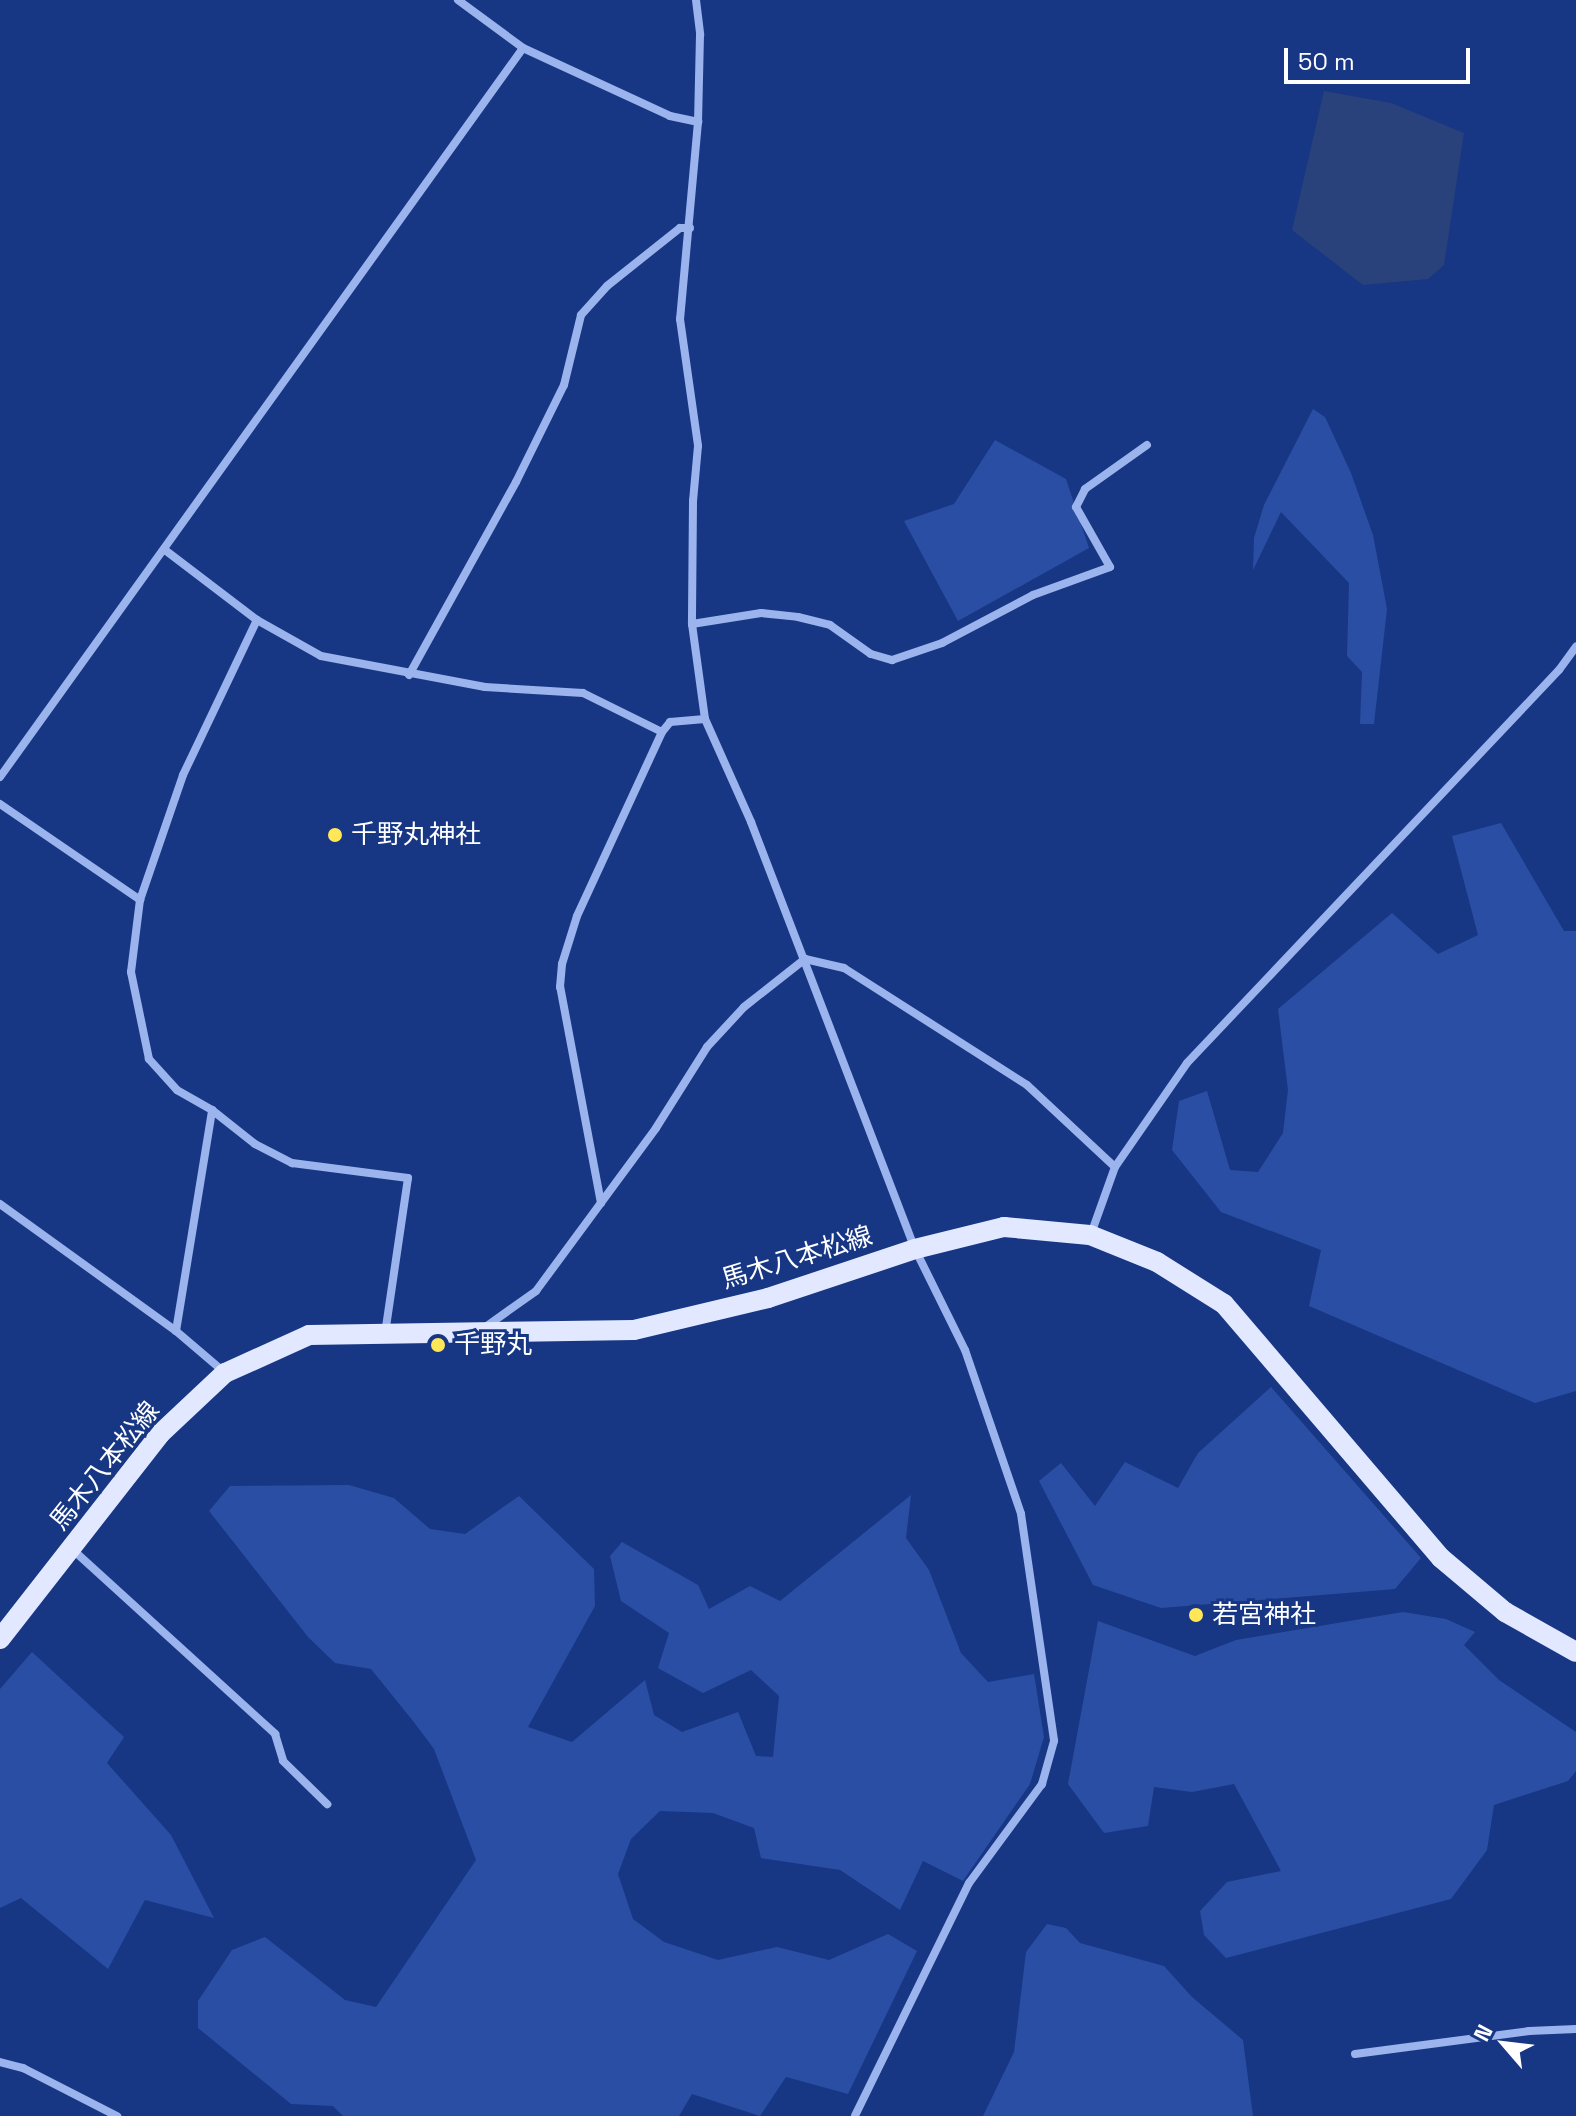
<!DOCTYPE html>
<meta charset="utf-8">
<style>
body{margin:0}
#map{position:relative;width:1576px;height:2116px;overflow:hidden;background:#173784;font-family:"Space Grotesk","Noto Sans JP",sans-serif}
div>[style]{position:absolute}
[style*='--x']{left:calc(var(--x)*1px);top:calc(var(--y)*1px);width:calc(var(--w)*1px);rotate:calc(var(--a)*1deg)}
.green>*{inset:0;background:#2a4ea3}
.water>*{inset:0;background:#2a427b}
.minor>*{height:8px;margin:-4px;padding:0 4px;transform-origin:4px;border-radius:4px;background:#9bb4ed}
.primary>*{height:20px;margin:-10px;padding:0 10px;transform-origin:10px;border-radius:10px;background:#e1e8ff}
.dots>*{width:22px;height:22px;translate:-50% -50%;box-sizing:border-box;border:4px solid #173784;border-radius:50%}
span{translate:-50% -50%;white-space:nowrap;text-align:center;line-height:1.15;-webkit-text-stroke:6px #173784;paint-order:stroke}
.poi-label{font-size:26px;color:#fff}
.left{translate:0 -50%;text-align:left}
.street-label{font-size:26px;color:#fff}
.north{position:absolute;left:1464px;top:2004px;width:80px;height:80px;-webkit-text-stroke:6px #173784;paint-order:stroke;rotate:298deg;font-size:22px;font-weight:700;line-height:32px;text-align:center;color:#fff}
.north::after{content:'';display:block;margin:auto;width:28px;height:36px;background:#fff;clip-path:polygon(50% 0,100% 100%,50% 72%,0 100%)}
.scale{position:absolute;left:1284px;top:48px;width:186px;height:36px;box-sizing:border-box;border:4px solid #fff;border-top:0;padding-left:10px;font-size:24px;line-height:28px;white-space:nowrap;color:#fff;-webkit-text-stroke:6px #173784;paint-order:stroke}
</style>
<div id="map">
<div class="green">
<div style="clip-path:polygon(1313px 409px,1325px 417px,1351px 473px,1373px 535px,1387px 609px,1374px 724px,1360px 724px,1362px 672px,1347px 656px,1349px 583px,1281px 512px,1253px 570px,1254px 538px,1264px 505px)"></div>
<div style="clip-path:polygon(995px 440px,1066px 479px,1089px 548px,958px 621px,904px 521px,954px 504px)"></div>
<div style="clip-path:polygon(1501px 823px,1564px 931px,1576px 931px,1576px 1391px,1535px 1403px,1309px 1306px,1321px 1250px,1221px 1212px,1172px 1150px,1179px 1101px,1207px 1091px,1230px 1170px,1258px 1172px,1283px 1133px,1288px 1090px,1278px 1009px,1392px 913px,1438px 954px,1478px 935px,1452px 836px)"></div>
<div style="clip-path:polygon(1271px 1387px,1421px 1558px,1395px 1589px,1161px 1608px,1093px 1585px,1039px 1481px,1061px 1463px,1095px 1506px,1125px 1462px,1178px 1488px,1198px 1453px)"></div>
<div style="clip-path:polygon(349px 1485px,394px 1498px,430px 1529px,465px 1534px,519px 1496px,594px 1569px,595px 1606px,528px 1727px,572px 1742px,645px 1680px,654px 1715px,682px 1732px,738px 1712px,756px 1756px,773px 1757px,779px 1696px,751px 1670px,703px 1693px,658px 1668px,669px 1633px,621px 1601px,610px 1556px,622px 1542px,698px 1585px,709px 1609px,750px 1586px,780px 1601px,911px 1495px,906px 1538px,929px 1570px,961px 1653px,988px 1682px,1034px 1674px,1044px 1737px,1030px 1784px,963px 1881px,923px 1861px,900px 1910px,840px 1870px,761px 1858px,754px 1828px,713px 1813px,660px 1811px,631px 1839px,618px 1874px,633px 1919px,664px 1942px,718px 1960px,777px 1947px,829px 1960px,888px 1934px,917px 1951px,848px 2094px,786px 2077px,760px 2116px,692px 2094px,679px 2116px,343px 2116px,333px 2106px,291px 2104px,198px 2028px,198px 2001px,232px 1950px,265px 1937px,345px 2000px,376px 2007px,476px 1860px,434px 1749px,413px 1721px,371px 1669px,335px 1663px,308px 1637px,209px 1511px,230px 1486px)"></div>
<div style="clip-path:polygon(1403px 1612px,1446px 1619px,1475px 1632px,1464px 1645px,1499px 1680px,1576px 1732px,1576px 1771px,1568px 1781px,1494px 1805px,1487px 1850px,1451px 1899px,1226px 1958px,1204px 1935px,1200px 1911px,1227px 1882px,1281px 1871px,1234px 1784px,1192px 1792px,1154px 1787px,1148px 1826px,1104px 1833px,1068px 1784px,1098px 1621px,1195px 1656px,1236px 1640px)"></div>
<div style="clip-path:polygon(32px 1652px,124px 1737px,107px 1763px,171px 1835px,214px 1918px,145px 1900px,108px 1969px,21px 1898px,0 1908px,0 1689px)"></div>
<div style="clip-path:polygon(1047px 1924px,1066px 1928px,1080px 1943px,1164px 1966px,1192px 1997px,1243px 2040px,1253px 2116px,983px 2116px,1014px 2052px,1026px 1952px)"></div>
</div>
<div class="water">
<div style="clip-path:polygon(1324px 91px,1391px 103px,1464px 133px,1444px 265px,1428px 279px,1363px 285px,1292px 230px)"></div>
</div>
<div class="minor">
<div style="--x:458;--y:0;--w:81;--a:36.4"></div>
<div style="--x:523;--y:48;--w:162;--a:24.8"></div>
<div style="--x:670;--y:116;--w:29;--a:12"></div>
<div style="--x:696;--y:0;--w:35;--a:83"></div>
<div style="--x:700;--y:35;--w:87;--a:91.3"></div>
<div style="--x:698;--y:122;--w:198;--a:95.2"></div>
<div style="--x:680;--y:319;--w:128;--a:81.9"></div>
<div style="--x:698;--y:446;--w:55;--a:95.2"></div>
<div style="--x:693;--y:501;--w:123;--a:90.5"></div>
<div style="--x:692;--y:624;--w:96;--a:82.2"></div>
<div style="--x:705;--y:719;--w:113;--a:65.9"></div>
<div style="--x:751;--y:822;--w:457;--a:69"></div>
<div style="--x:915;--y:1249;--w:113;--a:63.7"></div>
<div style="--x:965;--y:1350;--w:173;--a:71.1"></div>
<div style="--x:1021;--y:1514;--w:229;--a:81.7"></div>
<div style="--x:1054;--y:1741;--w:45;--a:105.6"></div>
<div style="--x:1042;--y:1784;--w:123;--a:126.4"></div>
<div style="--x:969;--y:1883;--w:259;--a:116.1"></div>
<div style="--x:165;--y:550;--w:116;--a:37.3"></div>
<div style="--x:257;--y:620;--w:73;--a:29.4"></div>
<div style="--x:321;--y:656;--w:167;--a:10.7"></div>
<div style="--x:485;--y:687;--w:98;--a:3.5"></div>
<div style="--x:583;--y:693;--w:88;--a:26.3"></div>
<div style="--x:692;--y:624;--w:70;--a:-9.1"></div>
<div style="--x:761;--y:613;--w:37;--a:6"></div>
<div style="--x:798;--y:617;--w:33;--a:14"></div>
<div style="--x:830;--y:625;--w:50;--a:35.3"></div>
<div style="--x:871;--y:654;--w:22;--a:16"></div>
<div style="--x:892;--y:660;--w:53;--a:-18.8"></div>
<div style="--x:942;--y:643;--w:103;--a:-27.8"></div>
<div style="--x:1033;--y:595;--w:82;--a:-20"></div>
<div style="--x:1110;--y:567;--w:69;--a:-119.5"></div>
<div style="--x:1076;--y:507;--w:20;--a:-63"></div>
<div style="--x:1085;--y:489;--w:76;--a:-35.4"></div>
<div style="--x:409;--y:675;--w:221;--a:-61"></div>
<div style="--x:516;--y:482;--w:108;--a:-63.7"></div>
<div style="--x:564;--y:385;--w:72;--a:-76.3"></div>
<div style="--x:581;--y:315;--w:39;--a:-48"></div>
<div style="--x:607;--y:286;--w:93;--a:-38.5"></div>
<div style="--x:680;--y:228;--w:10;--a:0"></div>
<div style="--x:0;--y:777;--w:897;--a:-54.34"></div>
<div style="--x:0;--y:804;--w:170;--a:34.4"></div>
<div style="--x:212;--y:1110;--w:55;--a:38.3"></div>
<div style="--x:255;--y:1144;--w:42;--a:27.2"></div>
<div style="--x:292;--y:1163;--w:117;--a:7.4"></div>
<div style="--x:408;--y:1178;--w:158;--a:98.4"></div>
<div style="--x:601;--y:1203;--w:220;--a:-100.7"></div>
<div style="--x:560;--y:987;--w:23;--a:-85"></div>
<div style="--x:562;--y:964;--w:50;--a:-72.6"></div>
<div style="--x:577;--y:916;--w:203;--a:-65.2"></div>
<div style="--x:662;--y:732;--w:13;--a:-51"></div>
<div style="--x:670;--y:722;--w:35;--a:-5"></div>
<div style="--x:0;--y:1204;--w:217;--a:35.8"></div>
<div style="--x:176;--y:1331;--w:62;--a:40.4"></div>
<div style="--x:1091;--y:1234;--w:71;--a:-70.3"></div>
<div style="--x:1115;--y:1167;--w:126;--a:-55.3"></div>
<div style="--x:1187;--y:1063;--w:541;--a:-46.57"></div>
<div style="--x:1559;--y:670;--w:29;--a:-54"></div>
<div style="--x:484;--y:1328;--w:64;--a:-35.4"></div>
<div style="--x:536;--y:1291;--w:202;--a:-53.6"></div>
<div style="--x:656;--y:1128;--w:96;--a:-57.8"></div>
<div style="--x:707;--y:1047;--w:54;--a:-47.2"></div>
<div style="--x:744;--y:1007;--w:78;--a:-38.2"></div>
<div style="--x:805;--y:959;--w:40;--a:13"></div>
<div style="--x:844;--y:968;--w:217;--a:32.6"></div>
<div style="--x:1027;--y:1085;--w:120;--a:43"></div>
<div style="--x:176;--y:1331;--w:224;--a:-80.7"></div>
<div style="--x:212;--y:1110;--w:40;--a:-150.3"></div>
<div style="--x:177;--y:1090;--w:42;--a:-132.1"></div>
<div style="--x:149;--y:1059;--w:89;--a:-101.7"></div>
<div style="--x:131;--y:972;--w:73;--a:-82.9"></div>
<div style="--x:140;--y:900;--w:132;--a:-71"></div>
<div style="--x:183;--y:775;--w:172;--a:-64.5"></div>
<div style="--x:72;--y:1549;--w:275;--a:42.3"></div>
<div style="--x:275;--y:1734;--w:28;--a:73"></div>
<div style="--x:283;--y:1761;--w:62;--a:44.3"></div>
<div style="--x:1355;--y:2054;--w:176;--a:-7.5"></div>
<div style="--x:1529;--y:2031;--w:47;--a:-2.4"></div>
<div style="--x:0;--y:2062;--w:24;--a:15"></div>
<div style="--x:23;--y:2068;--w:106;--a:27.1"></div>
</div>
<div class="primary">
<div style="--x:0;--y:1639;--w:260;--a:-52"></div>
<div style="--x:160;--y:1434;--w:89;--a:-43.2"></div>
<div style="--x:225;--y:1373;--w:92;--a:-24.3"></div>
<div style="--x:309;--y:1335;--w:325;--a:-0.9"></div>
<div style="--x:634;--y:1330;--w:138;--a:-13.4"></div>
<div style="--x:768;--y:1298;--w:155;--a:-18.4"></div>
<div style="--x:915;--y:1249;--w:92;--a:-13.9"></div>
<div style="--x:1004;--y:1227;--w:86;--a:5.3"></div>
<div style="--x:1090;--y:1235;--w:72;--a:21.9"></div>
<div style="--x:1157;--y:1262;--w:79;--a:32.1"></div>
<div style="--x:1224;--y:1304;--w:334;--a:49.5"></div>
<div style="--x:1441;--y:1558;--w:84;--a:40.2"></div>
<div style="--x:1505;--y:1612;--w:81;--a:29.4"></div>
</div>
<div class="dots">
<div style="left:335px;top:835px;background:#ffe757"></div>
<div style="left:438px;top:1345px;background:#ffe757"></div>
<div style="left:1196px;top:1615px;background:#ffe757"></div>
</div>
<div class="poi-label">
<span class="left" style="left:351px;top:835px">千野丸神社</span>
<span class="left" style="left:454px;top:1345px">千野丸</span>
<span class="left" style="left:1212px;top:1615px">若宮神社</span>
</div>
<div class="street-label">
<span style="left:797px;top:1258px;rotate:-17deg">馬木八本松線</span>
<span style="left:105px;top:1466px;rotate:-51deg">馬木八本松線</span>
</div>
<div class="north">N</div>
<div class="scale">50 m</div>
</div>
